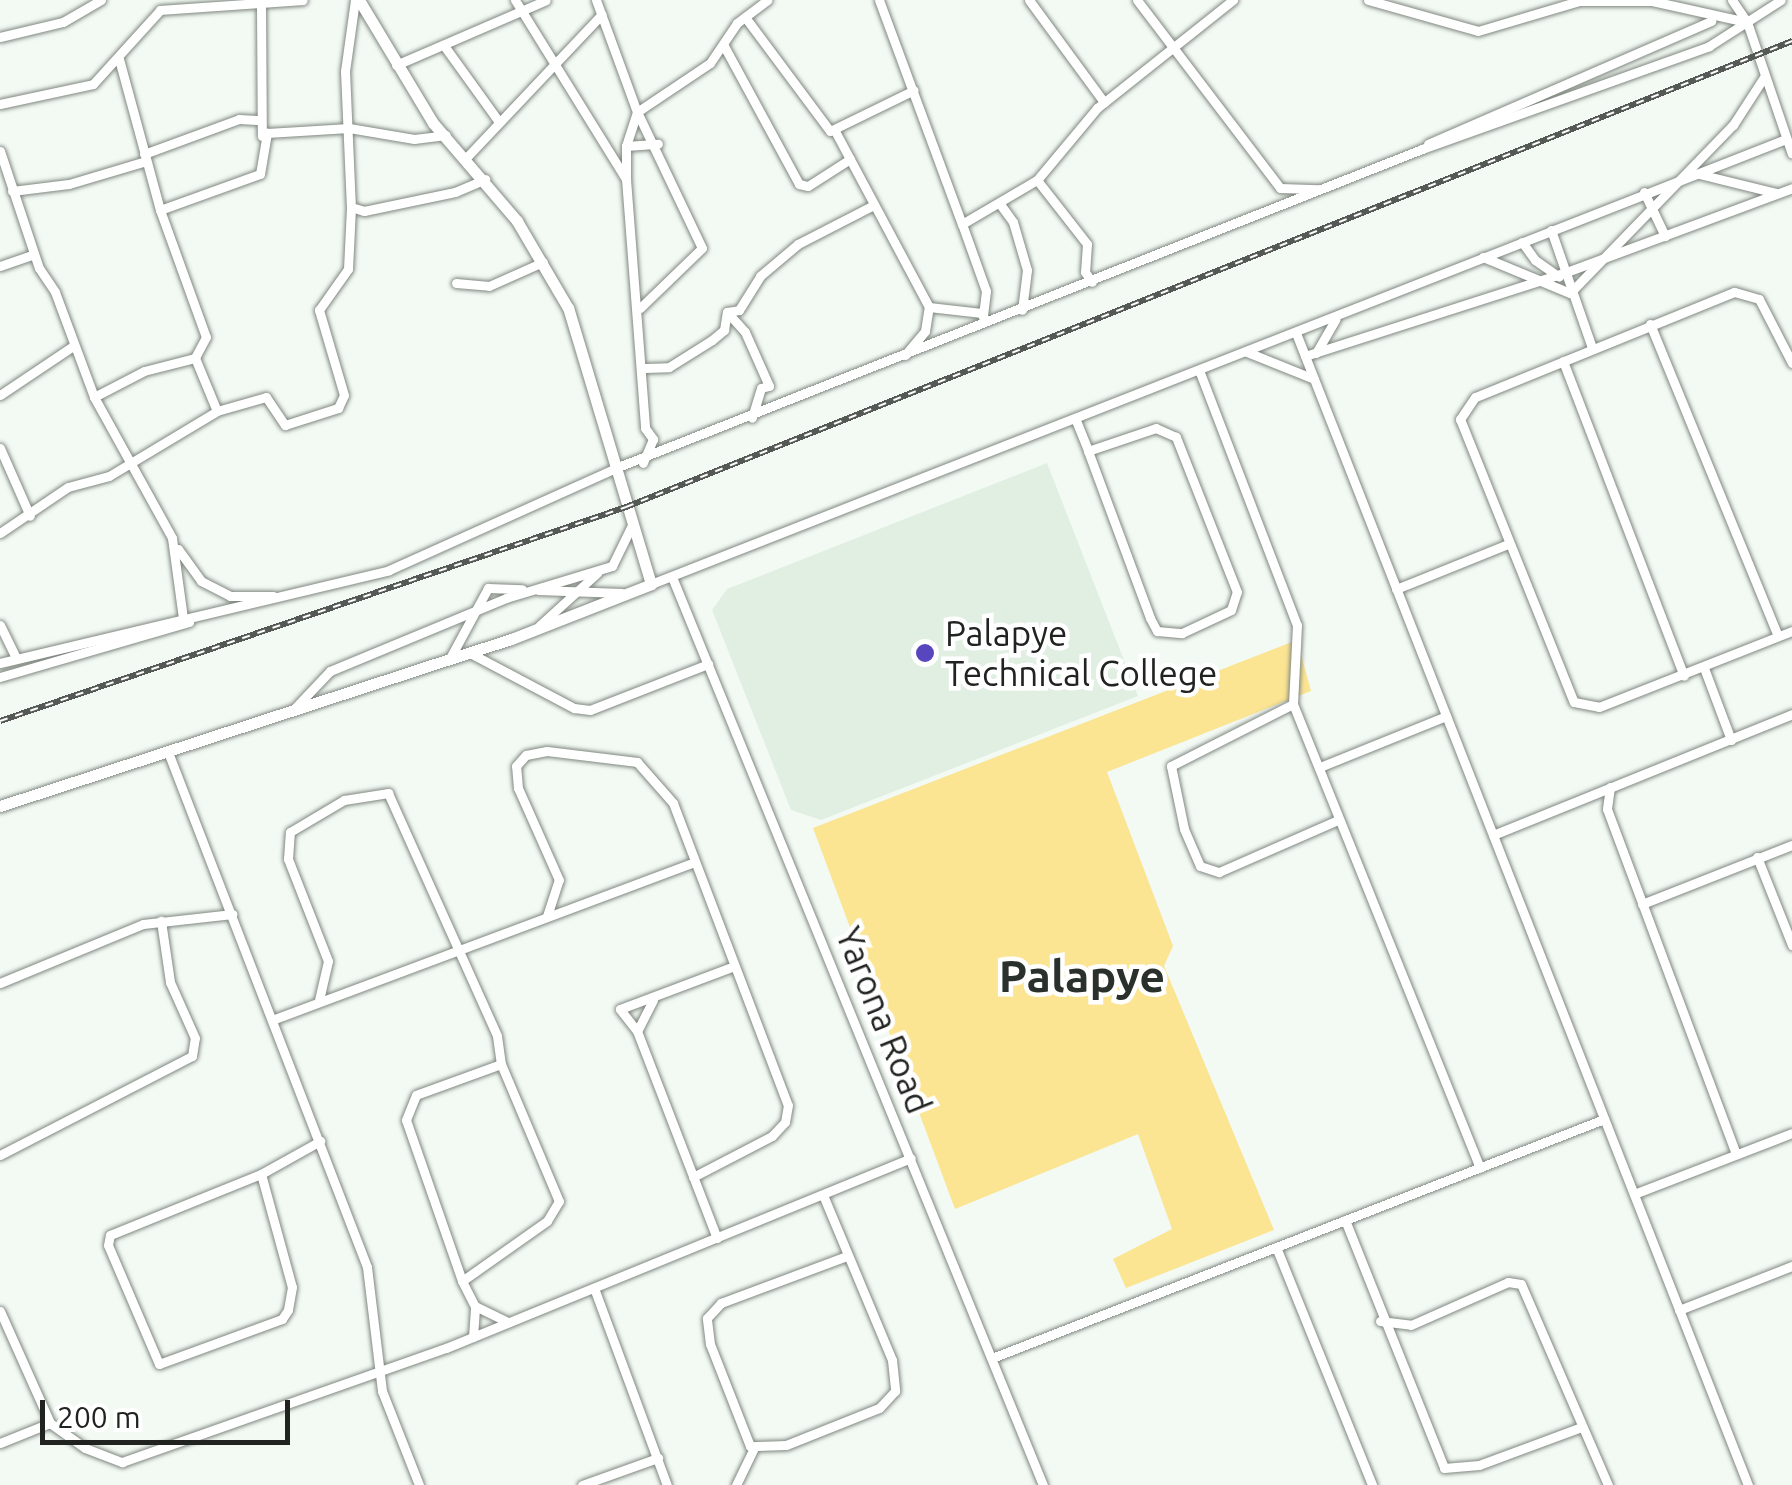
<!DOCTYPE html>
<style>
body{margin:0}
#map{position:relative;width:1792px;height:1485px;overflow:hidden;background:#f2faf3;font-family:Ubuntu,sans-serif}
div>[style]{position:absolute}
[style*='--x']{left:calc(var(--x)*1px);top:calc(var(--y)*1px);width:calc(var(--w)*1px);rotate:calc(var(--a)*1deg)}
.built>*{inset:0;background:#e1efe3}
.green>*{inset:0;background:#fbe492}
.roads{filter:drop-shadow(0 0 2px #808780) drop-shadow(0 0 2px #808780)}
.minor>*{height:9px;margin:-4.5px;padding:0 4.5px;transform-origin:4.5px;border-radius:4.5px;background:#fff}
.tertiary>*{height:11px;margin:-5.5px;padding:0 5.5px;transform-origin:5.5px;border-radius:5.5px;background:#fff}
.rail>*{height:6px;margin-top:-3px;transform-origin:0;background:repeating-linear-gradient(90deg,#fff 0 8px,#555956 0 16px);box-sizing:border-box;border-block:2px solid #555956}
.dots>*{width:28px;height:28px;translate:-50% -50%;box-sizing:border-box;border:5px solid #fff;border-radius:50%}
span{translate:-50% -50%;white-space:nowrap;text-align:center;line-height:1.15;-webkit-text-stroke:9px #fff;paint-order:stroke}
.poi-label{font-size:35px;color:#212321}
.left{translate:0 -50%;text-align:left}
.street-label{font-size:35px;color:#212321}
.district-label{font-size:45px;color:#2a302b;font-weight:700}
.scale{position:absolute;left:40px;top:1400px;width:250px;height:45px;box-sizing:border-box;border:5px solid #212321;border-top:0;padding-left:12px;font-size:30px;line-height:35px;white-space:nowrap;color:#212321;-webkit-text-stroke:8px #fff;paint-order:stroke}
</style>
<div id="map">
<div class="built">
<div style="clip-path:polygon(1047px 463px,1138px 696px,821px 820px,791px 810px,712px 610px,727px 589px)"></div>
</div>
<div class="green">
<div style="clip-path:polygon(1297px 640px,1311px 691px,1107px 772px,1173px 946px,1164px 966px,1274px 1230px,1126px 1288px,1113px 1259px,1172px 1229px,1138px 1134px,955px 1209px,813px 828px)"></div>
</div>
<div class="roads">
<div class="minor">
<div style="--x:355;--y:0;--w:72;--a:98"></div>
<div style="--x:345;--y:71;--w:136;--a:87.5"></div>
<div style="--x:351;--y:207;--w:14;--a:17"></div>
<div style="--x:364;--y:211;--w:93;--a:-11.8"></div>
<div style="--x:455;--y:192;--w:33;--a:-23"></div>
<div style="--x:515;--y:0;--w:211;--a:58.2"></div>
<div style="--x:626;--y:179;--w:250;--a:85.6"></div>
<div style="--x:645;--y:428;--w:14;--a:54"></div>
<div style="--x:653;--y:439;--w:26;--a:113"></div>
<div style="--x:596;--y:0;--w:119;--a:69.9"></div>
<div style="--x:637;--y:112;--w:36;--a:108"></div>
<div style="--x:626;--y:146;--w:33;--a:90"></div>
<div style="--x:879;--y:0;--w:239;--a:69.7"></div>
<div style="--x:962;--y:224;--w:87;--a:-30.4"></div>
<div style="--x:1037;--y:180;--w:94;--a:-50.2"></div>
<div style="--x:1097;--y:108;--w:174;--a:-38.5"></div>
<div style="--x:1029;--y:0;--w:127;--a:53.7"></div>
<div style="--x:1137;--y:0;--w:236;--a:52.7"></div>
<div style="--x:1280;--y:188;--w:38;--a:2"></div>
<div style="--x:1368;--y:0;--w:114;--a:15.7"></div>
<div style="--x:1478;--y:31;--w:105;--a:-16.5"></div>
<div style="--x:1579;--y:1;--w:73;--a:0"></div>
<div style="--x:1652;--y:1;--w:97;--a:12.5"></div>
<div style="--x:1732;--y:0;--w:27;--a:56"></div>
<div style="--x:1747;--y:22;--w:139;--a:71.2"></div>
<div style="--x:261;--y:7;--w:129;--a:89.6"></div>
<div style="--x:745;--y:17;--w:142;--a:53.3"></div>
<div style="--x:830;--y:131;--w:93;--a:-26"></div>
<div style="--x:0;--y:37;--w:65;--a:-13.4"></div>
<div style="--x:63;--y:22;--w:44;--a:-30.1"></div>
<div style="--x:724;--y:46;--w:157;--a:61.5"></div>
<div style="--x:799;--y:184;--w:9;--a:13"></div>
<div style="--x:808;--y:186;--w:50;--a:-32.7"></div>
<div style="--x:445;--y:47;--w:92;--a:54.2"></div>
<div style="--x:119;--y:59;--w:156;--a:74.8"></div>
<div style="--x:160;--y:210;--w:106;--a:-19.8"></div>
<div style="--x:260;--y:174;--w:42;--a:-80.3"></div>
<div style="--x:267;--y:133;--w:82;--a:-3.5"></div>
<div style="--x:349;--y:128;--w:66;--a:9.6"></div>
<div style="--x:414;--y:139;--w:32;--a:-7"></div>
<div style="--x:396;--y:65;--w:163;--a:-23.4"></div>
<div style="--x:0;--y:104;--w:95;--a:-12.1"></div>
<div style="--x:93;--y:84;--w:100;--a:-47.8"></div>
<div style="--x:160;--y:10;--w:143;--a:-4"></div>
<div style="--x:835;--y:131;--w:200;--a:61.9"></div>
<div style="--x:929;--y:307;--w:53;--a:6.5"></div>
<div style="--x:1428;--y:144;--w:309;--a:-23.5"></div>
<div style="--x:626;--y:146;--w:32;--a:-4"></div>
<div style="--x:0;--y:151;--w:123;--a:71.6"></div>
<div style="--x:39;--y:268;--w:29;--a:56"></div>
<div style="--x:55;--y:292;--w:112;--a:69.6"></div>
<div style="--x:94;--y:397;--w:161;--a:61"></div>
<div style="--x:172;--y:538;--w:81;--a:82.2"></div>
<div style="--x:144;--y:154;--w:101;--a:-20.2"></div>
<div style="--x:239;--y:119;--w:22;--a:3"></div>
<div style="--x:465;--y:159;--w:199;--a:-46.6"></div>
<div style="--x:1699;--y:174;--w:79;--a:13.9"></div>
<div style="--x:1037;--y:180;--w:81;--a:52"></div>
<div style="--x:1087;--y:244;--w:28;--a:94"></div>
<div style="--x:1085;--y:272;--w:12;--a:55"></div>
<div style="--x:12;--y:191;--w:57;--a:-7"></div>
<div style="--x:69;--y:184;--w:80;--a:-16.6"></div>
<div style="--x:1644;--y:192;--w:49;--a:64.5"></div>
<div style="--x:1000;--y:204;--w:22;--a:54"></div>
<div style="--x:1013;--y:222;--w:50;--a:73.7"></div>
<div style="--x:1027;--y:270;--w:40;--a:97.1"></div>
<div style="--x:160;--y:210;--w:135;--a:70.1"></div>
<div style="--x:206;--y:337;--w:24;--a:118"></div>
<div style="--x:195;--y:358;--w:57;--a:67.5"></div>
<div style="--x:962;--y:224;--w:71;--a:70.3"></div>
<div style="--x:986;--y:291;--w:26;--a:97"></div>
<div style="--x:1551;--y:230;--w:125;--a:70.8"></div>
<div style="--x:1522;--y:242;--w:22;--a:54"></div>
<div style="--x:1535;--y:260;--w:29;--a:35"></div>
<div style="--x:1483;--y:257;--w:94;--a:22.5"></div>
<div style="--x:1570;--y:293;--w:234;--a:-45.9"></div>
<div style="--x:1733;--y:125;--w:57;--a:-57.1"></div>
<div style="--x:0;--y:266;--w:36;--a:-19"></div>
<div style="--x:456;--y:283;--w:33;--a:5"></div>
<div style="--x:489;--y:286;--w:59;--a:-24"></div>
<div style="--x:640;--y:308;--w:86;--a:-44.1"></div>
<div style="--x:702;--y:248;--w:151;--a:-115.5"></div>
<div style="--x:637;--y:112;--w:88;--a:-33.9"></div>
<div style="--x:710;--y:63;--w:48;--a:-56"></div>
<div style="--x:737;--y:23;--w:38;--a:-37"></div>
<div style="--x:727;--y:312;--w:27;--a:48"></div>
<div style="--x:745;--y:332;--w:59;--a:66"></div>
<div style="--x:769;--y:386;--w:8;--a:166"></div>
<div style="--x:761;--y:388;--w:31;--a:107"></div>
<div style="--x:1650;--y:324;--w:337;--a:67.7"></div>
<div style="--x:1296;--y:333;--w:1238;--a:68.58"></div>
<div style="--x:1247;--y:352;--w:72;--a:21.9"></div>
<div style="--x:1316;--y:353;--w:39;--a:-60"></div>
<div style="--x:905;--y:355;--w:31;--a:-50"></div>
<div style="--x:925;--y:331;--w:24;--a:-81"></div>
<div style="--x:1305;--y:356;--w:272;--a:-17.8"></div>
<div style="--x:1564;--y:273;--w:243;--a:-20.4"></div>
<div style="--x:1563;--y:361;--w:337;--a:69"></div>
<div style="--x:1792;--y:363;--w:72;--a:-117.3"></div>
<div style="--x:1759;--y:299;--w:26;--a:-164"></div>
<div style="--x:1734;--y:292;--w:279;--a:157.9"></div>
<div style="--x:1475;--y:397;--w:27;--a:124"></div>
<div style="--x:1460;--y:419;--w:305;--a:68.1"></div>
<div style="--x:1574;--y:702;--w:25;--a:11"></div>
<div style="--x:1599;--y:707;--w:207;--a:-21.5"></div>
<div style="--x:645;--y:368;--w:24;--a:-2"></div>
<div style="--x:669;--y:367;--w:51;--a:-32.1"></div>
<div style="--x:712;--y:340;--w:16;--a:-40"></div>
<div style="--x:724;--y:330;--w:18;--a:-81"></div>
<div style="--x:727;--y:312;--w:12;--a:-9"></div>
<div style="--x:739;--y:310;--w:40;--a:-58"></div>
<div style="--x:760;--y:276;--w:50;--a:-40.1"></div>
<div style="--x:798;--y:244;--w:85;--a:-27.2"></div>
<div style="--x:1199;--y:370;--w:273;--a:69"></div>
<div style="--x:1297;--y:625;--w:79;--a:92.9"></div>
<div style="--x:1293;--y:704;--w:500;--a:68.05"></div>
<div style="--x:0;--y:395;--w:88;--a:-33.9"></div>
<div style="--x:94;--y:397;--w:56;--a:-27.5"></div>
<div style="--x:144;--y:371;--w:53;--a:-14.3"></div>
<div style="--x:1075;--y:418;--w:35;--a:68"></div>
<div style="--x:1088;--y:451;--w:178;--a:69.6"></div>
<div style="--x:1150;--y:618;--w:15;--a:62"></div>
<div style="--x:1157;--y:631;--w:25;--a:5"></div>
<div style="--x:1182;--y:633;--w:54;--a:-25.1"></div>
<div style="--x:1231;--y:610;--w:19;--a:-72"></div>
<div style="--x:1237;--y:592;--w:167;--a:-111.5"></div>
<div style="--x:1176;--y:437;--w:22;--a:-156"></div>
<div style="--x:1156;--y:428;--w:72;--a:161.3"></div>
<div style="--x:0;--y:448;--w:74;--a:66.2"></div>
<div style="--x:0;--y:533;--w:82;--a:-34.1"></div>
<div style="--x:68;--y:487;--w:42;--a:-15"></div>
<div style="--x:109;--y:476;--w:126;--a:-31"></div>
<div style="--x:217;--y:411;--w:51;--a:-15.9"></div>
<div style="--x:266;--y:397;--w:34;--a:56"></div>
<div style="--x:285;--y:425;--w:56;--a:-17.8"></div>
<div style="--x:338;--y:408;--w:14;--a:-65"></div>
<div style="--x:344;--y:395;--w:89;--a:-106.4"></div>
<div style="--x:319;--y:310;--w:50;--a:-54.7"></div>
<div style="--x:348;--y:269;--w:62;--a:-87.2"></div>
<div style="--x:178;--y:549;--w:39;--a:54"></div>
<div style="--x:201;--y:581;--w:33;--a:27"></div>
<div style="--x:230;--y:596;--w:43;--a:0"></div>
<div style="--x:672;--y:577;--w:981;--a:67.78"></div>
<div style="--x:651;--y:584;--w:1219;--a:-21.41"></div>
<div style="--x:1396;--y:589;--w:121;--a:-21.9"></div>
<div style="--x:538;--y:590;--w:84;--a:2"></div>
<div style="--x:0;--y:625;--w:37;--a:64"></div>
<div style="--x:539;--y:626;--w:79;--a:-42.4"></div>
<div style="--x:470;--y:653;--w:118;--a:27.9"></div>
<div style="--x:574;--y:708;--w:16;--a:7"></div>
<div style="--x:590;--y:710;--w:127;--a:-21.3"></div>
<div style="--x:449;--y:660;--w:82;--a:-61.6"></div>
<div style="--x:488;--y:588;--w:34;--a:2"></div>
<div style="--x:0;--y:663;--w:400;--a:-13.4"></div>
<div style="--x:389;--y:570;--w:251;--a:-24.2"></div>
<div style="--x:618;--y:467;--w:865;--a:-21.58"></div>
<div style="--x:1422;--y:149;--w:305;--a:-19.7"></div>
<div style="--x:1709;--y:46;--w:85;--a:-32.6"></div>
<div style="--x:1704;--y:668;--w:77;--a:69.4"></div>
<div style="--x:0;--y:677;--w:197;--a:-16.2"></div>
<div style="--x:1293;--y:704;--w:137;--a:153.1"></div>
<div style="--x:1171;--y:766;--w:64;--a:78.3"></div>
<div style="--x:1184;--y:829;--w:40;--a:66.6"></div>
<div style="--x:1200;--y:866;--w:20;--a:18"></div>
<div style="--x:1219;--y:872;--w:130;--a:-23.6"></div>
<div style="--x:292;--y:711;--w:55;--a:-46.5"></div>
<div style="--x:330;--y:671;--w:191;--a:-22.5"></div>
<div style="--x:506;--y:598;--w:111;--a:-16.8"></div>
<div style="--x:612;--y:566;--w:46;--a:-64"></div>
<div style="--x:168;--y:752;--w:552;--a:68.87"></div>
<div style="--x:367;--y:1267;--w:125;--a:83.1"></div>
<div style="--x:382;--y:1391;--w:101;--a:68.5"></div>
<div style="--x:1320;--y:767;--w:136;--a:-22"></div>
<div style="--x:1610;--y:787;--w:22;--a:98"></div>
<div style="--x:1607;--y:809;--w:368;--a:69.5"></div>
<div style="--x:1493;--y:835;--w:323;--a:-22"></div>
<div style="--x:1757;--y:857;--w:95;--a:68.3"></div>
<div style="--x:1642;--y:904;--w:161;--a:-21.5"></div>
<div style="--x:547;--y:916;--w:38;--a:-72"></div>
<div style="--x:559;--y:880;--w:101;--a:-114"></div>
<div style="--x:518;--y:788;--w:22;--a:-95"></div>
<div style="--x:516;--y:766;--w:15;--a:-48"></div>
<div style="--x:526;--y:755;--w:21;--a:-11"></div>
<div style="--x:547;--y:751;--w:91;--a:7"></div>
<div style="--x:637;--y:762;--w:55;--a:48.7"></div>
<div style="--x:673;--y:803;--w:323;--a:69.2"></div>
<div style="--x:788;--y:1105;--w:17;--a:100"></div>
<div style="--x:785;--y:1122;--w:19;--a:133"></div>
<div style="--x:772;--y:1136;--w:89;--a:152.6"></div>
<div style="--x:0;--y:983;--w:155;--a:-22.4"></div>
<div style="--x:143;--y:924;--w:90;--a:-6.4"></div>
<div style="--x:319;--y:1000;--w:40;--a:-77"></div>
<div style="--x:328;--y:961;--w:110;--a:-111.4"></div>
<div style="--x:288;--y:859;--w:27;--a:-86"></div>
<div style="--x:290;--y:832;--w:63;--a:-30.7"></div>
<div style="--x:344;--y:800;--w:45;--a:-9"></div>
<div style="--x:388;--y:793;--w:266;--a:65.8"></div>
<div style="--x:497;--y:1036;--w:28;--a:82"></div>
<div style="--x:501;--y:1064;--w:149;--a:67.1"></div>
<div style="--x:559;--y:1201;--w:23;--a:121"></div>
<div style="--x:547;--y:1221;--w:104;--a:144.8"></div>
<div style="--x:653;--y:1000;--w:35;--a:117"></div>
<div style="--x:637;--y:1031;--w:222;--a:68.9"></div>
<div style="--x:272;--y:1020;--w:448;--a:-20.5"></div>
<div style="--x:637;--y:1031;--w:28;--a:-128"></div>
<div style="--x:620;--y:1009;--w:120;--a:-20.6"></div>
<div style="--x:501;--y:1064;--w:90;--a:160"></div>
<div style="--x:416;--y:1095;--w:27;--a:112"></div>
<div style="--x:406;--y:1120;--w:170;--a:70.8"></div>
<div style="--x:462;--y:1281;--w:28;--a:63"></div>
<div style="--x:475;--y:1306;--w:37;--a:26"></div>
<div style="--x:0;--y:1155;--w:216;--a:-27.3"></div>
<div style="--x:192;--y:1056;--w:18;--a:-81"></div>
<div style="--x:195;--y:1038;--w:61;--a:-114.1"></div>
<div style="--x:170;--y:982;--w:62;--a:-98.4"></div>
<div style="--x:261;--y:1174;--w:117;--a:74.7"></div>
<div style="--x:292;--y:1287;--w:23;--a:100"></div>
<div style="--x:288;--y:1310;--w:11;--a:124"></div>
<div style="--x:282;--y:1319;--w:131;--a:159.9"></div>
<div style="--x:159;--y:1364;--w:129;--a:-113.2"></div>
<div style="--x:108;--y:1245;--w:10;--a:-79"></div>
<div style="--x:110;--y:1235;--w:163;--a:-22"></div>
<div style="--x:261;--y:1174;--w:68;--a:-29.2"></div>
<div style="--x:1634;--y:1194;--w:169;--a:-21.1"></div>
<div style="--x:823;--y:1195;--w:179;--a:67.3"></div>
<div style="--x:892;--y:1360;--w:31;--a:84"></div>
<div style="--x:895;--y:1391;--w:23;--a:133"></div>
<div style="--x:879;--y:1408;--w:100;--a:158.3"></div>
<div style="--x:786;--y:1445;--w:36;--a:178"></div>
<div style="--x:750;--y:1446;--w:110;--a:-111.4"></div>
<div style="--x:710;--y:1344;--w:26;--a:-97"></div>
<div style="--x:707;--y:1318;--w:21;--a:-47"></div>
<div style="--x:721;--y:1303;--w:134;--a:-20.5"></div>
<div style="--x:1345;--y:1220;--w:267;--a:68.2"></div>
<div style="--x:1444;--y:1468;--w:35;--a:-5"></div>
<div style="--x:1479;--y:1465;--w:110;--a:-20.3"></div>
<div style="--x:1276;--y:1247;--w:257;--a:68"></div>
<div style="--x:594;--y:1288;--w:210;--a:69.7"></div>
<div style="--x:1679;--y:1310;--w:121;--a:-21.3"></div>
<div style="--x:0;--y:1311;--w:123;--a:65.9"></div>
<div style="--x:50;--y:1423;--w:43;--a:35.5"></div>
<div style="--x:85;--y:1448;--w:40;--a:21"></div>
<div style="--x:122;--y:1462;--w:343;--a:-19.4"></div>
<div style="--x:446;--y:1348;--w:502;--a:-22.23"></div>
<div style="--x:1380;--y:1321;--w:31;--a:7"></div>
<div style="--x:1411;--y:1325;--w:106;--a:-23.9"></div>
<div style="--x:1508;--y:1282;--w:13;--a:9"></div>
<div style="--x:1521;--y:1284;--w:219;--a:66.6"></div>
<div style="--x:473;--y:1337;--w:31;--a:-86"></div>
<div style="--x:992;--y:1358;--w:657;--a:-21.33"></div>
<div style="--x:0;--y:1443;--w:54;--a:-21.8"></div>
<div style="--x:582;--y:1485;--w:81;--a:-19.6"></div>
<div style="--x:736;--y:1485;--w:41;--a:-64.1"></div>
</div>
<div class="tertiary">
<div style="--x:0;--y:806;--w:538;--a:-18.1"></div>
<div style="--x:511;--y:639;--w:150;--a:-21.4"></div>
<div style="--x:651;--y:584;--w:288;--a:-106.7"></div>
<div style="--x:568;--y:308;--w:101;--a:-120.4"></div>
<div style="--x:517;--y:221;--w:129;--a:-130.6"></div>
<div style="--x:433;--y:123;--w:144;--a:-121"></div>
</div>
</div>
<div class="rail">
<div style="--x:0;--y:721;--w:662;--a:-18.87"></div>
<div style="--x:626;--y:507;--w:1256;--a:-21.78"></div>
</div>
<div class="dots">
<div style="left:925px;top:653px;background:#5746be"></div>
</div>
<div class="poi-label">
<span class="left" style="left:945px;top:653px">Palapye<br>Technical College</span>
</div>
<div class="street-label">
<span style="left:884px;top:1020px;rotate:68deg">Yarona Road</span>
</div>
<div class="district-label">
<span style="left:1082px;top:976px">Palapye</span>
</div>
<div class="scale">200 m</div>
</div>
